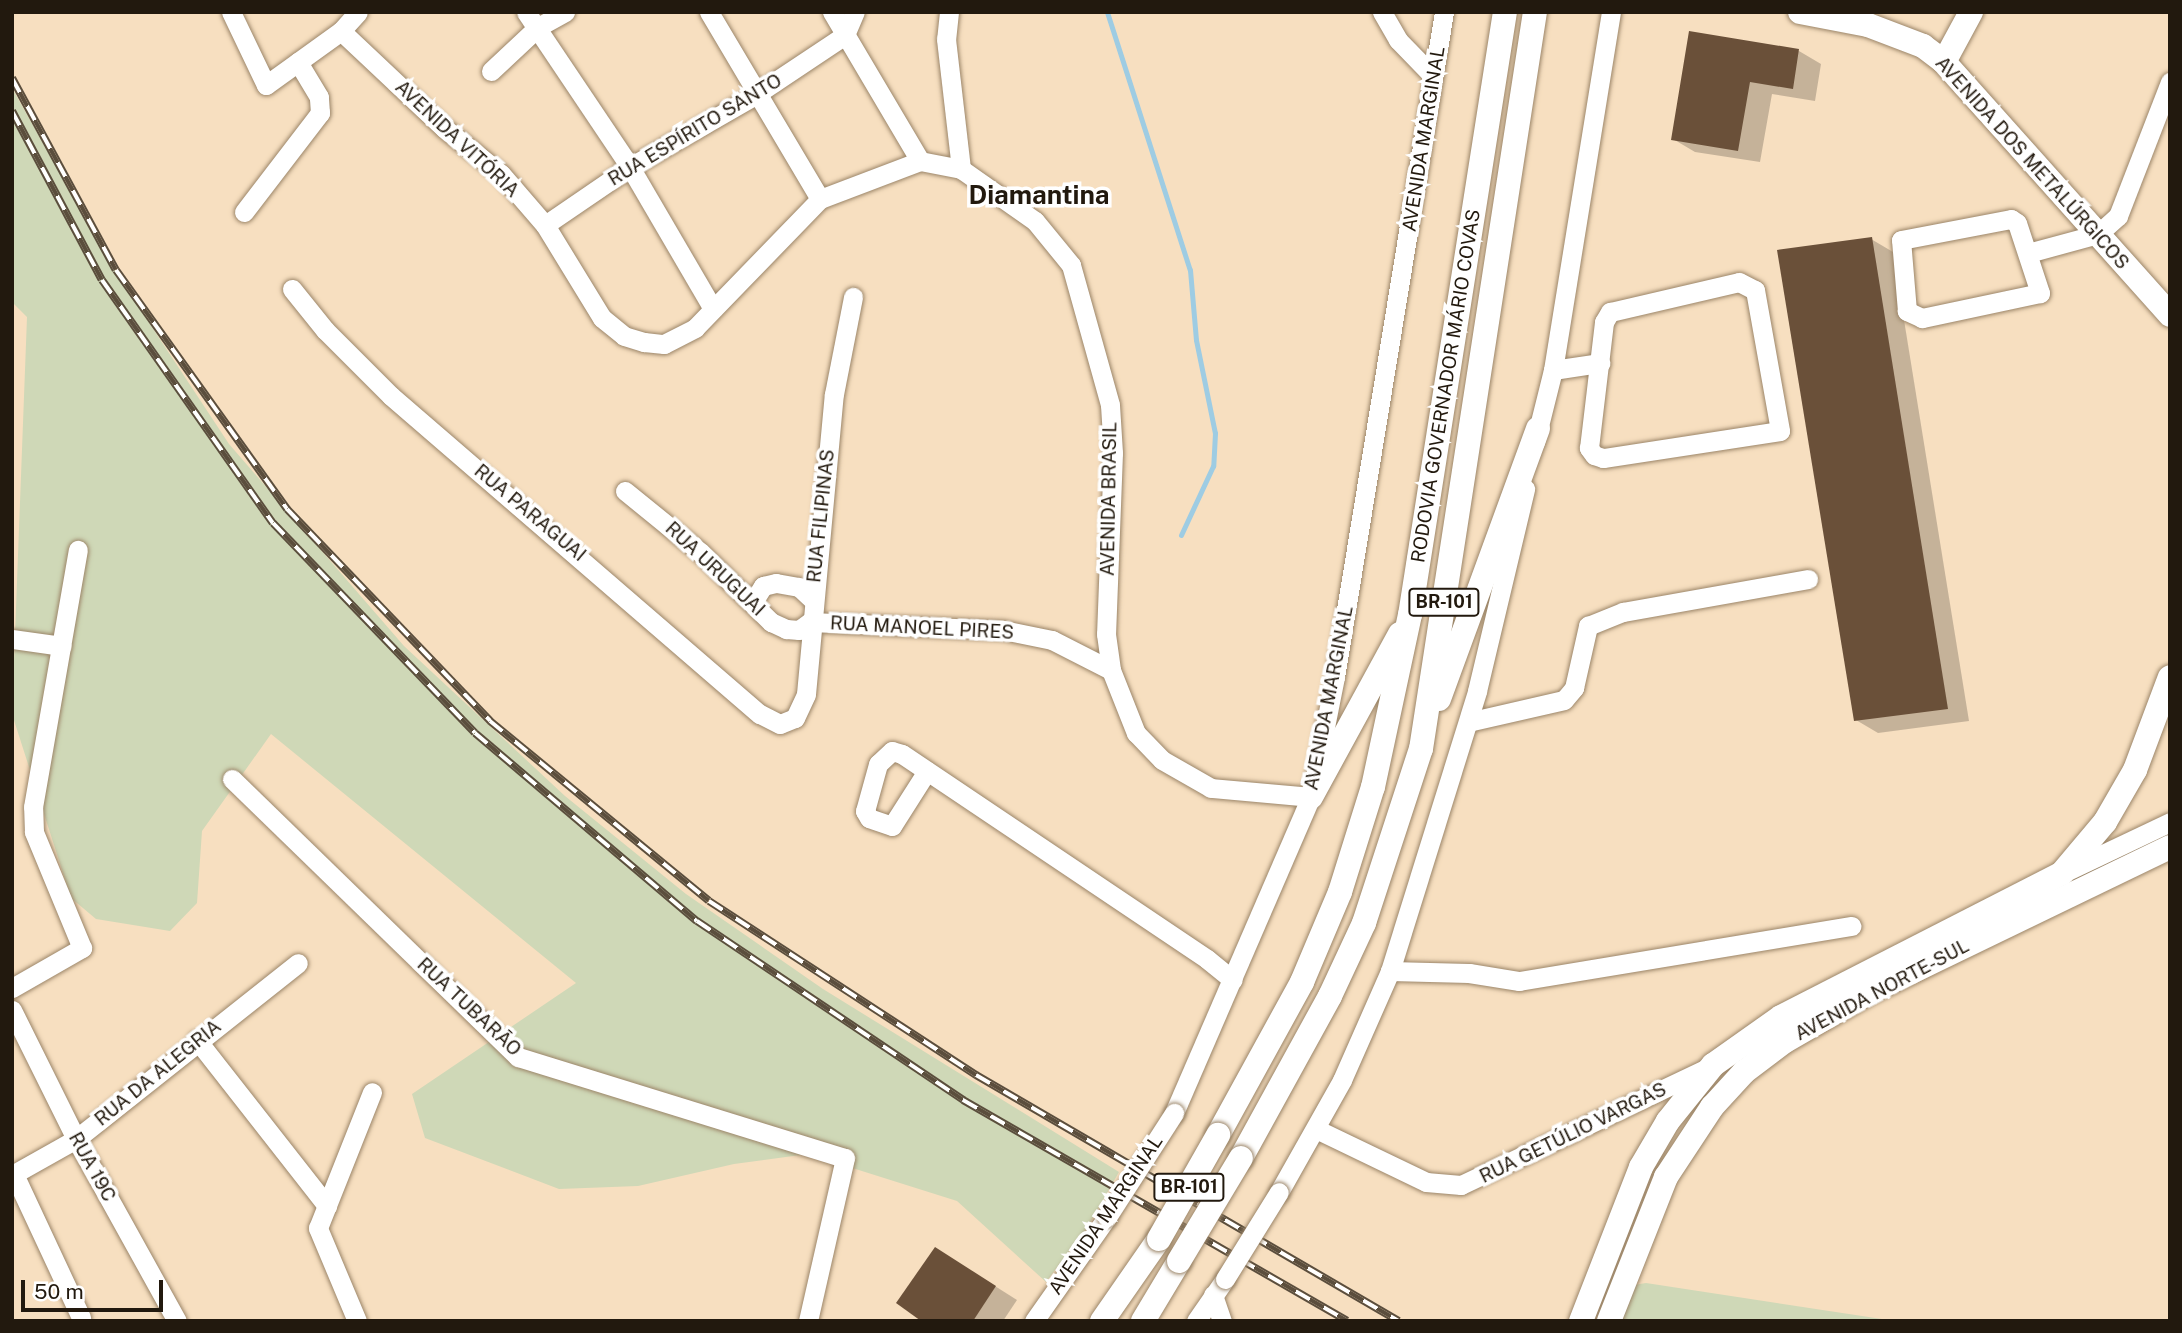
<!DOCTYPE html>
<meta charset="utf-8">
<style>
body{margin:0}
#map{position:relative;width:2182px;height:1333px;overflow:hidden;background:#f7dfc0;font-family:"Public Sans",sans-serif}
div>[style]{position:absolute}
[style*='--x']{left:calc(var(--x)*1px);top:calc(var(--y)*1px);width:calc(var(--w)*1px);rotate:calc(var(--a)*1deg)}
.green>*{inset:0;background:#cfd8b7}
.shadow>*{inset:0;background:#0003}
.stream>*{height:5px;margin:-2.5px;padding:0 2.5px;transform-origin:2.5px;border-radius:2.5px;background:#9ecce3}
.building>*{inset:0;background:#6a5039}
.roads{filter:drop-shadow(0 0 2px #9b8568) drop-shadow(0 0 2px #9b8568)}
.minor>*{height:19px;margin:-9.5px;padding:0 9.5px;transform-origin:9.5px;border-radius:9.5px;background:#fff}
.major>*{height:24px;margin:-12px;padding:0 12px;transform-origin:12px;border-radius:12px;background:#fff}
.rail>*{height:8px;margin-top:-4px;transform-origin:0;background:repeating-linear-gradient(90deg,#fff 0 16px,#5b4e3d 0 32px);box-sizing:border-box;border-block:2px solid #5b4e3d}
.bridges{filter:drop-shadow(0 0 2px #9b8568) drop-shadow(0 0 2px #9b8568)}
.minor-bridge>*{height:19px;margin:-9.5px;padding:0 9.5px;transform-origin:9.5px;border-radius:9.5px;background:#fff}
.major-bridge>*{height:24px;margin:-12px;padding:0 12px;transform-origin:12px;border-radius:12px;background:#fff}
span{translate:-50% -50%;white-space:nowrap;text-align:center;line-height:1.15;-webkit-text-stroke:7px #fff;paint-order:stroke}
.shield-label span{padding:2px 5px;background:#fff;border:2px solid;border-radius:5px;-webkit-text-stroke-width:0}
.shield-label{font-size:18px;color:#22190e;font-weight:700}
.street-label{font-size:19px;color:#22190e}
.district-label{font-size:26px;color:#22190e;font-weight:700}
.frame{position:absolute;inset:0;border:14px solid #22190e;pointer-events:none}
.scale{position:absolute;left:21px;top:1280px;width:142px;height:32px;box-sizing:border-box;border:4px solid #22190e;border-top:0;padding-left:9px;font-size:21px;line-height:24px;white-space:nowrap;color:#22190e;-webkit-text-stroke:5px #fff;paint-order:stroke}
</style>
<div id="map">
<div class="green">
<div style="clip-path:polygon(12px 88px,113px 268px,229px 444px,404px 646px,565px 796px,686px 894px,823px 989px,1119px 1172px,1087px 1228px,1046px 1282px,957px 1201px,808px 1154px,734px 1164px,638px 1186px,559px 1189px,425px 1138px,412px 1094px,576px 983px,271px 734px,202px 831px,197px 903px,170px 931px,96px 919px,71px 898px,12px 714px,27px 317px,12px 302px)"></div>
<div style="clip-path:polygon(1646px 1283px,1895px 1321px,1617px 1321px,1628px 1286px)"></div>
</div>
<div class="shadow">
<div style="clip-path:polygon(1690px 33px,1799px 51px,1821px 64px,1815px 101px,1772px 94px,1760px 162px,1695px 152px,1673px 139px)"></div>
<div style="clip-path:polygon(1871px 239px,1893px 252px,1969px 721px,1878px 733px,1856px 720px)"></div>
<div style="clip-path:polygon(957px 1262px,1017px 1300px,1003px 1321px,924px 1321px)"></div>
</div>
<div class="stream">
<div style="--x:1107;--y:12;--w:271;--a:72.2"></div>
<div style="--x:1190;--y:270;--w:70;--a:85.1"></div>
<div style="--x:1196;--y:340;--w:95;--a:78.5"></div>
<div style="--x:1215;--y:433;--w:33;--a:93"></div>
<div style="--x:1213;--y:466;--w:76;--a:114.9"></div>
</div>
<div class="building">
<div style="clip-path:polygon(1689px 31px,1799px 49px,1793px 89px,1750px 82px,1738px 151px,1671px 140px)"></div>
<div style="clip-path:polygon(1872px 237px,1948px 709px,1854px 721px,1777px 250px)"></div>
<div style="clip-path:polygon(935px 1247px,996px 1286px,973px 1321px,921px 1321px,896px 1303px)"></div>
</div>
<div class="roads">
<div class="minor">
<div style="--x:231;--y:12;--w:81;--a:64.4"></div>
<div style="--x:266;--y:85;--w:92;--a:-35.8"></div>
<div style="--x:341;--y:31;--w:25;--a:-48"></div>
<div style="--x:526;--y:12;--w:187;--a:56.1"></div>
<div style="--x:630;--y:167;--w:164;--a:59.7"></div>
<div style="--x:709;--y:12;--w:217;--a:59.3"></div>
<div style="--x:832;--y:12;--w:173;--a:59.4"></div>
<div style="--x:920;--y:161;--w:42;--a:11"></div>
<div style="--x:961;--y:169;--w:90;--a:35.1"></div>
<div style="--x:1035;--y:221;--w:57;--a:50.7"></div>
<div style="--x:1071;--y:265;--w:145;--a:74.4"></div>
<div style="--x:1110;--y:405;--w:48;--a:86.4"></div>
<div style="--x:1113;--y:453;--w:181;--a:92.2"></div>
<div style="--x:1106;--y:634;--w:36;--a:82"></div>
<div style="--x:1111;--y:670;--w:68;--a:68.4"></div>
<div style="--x:1136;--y:733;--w:37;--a:46"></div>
<div style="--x:1162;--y:760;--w:56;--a:29.7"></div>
<div style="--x:1211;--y:788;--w:100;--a:5.1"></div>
<div style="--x:949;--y:12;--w:27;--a:96"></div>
<div style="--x:946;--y:39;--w:131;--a:83.4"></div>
<div style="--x:1382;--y:12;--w:32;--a:60"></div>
<div style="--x:1398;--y:40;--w:49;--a:45.8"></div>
<div style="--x:341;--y:31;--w:141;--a:43.3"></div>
<div style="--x:444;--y:128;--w:73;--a:38.9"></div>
<div style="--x:501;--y:174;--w:67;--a:49.2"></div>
<div style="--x:545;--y:225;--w:109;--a:58.5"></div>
<div style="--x:602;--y:318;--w:28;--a:39"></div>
<div style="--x:624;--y:336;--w:21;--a:17"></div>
<div style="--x:644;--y:342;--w:20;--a:6"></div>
<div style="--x:664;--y:344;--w:35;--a:-27"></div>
<div style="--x:695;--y:328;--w:180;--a:-45.9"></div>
<div style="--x:820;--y:199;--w:107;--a:-20.8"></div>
<div style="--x:491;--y:71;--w:64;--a:-43.1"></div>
<div style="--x:538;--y:27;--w:31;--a:-29"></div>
<div style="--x:244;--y:212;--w:125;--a:-52.5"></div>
<div style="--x:320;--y:113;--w:16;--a:-94"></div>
<div style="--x:319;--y:97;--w:41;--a:-121"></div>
<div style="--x:2011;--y:219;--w:7;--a:34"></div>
<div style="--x:2017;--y:223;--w:74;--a:71.8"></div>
<div style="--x:2040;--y:293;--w:121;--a:168"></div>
<div style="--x:1922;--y:318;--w:17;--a:-155"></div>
<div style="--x:1907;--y:311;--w:71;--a:-94.8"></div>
<div style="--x:1901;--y:240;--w:112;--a:-10.8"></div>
<div style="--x:545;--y:225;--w:103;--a:-34.3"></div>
<div style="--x:630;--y:167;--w:144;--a:-29.9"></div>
<div style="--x:755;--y:95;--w:108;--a:-33.7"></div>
<div style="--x:845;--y:35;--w:25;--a:-67"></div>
<div style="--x:2028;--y:253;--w:73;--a:-15.2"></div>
<div style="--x:2098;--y:234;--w:27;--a:-42"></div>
<div style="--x:2118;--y:216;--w:144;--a:-68.8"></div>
<div style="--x:1739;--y:282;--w:18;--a:27"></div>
<div style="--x:1755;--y:290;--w:143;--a:79.9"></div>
<div style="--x:1780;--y:431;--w:179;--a:171.3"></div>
<div style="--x:1603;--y:458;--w:9;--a:-162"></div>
<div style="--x:1594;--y:455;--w:9;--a:-126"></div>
<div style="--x:1589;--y:448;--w:127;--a:-83.2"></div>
<div style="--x:1604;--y:322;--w:12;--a:-59"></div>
<div style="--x:1610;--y:312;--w:132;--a:-13.1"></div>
<div style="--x:292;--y:289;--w:53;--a:51.2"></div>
<div style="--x:325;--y:330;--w:93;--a:45"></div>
<div style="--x:391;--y:396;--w:487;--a:40.8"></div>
<div style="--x:760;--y:714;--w:22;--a:27"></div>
<div style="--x:780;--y:724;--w:16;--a:-22"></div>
<div style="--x:795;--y:718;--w:26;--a:-65"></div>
<div style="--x:806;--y:694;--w:301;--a:-84.7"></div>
<div style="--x:834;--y:394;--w:99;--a:-78.9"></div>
<div style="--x:1553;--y:370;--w:48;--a:-8.5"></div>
<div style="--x:1535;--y:442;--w:74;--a:-76"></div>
<div style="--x:1553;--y:370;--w:363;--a:-80.8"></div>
<div style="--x:625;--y:491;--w:97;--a:39.1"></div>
<div style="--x:700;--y:552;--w:100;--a:44.6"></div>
<div style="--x:771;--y:622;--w:17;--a:25"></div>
<div style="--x:786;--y:629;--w:13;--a:4"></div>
<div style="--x:799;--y:630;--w:14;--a:-36"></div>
<div style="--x:810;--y:622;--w:193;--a:2.4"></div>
<div style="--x:1003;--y:630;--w:50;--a:11.5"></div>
<div style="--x:1052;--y:640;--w:66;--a:27"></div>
<div style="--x:753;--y:602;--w:19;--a:-58"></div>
<div style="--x:763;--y:586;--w:13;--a:-13"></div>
<div style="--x:776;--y:583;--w:23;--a:10"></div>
<div style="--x:799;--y:587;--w:18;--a:43"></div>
<div style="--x:12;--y:639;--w:50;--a:8"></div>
<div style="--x:1468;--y:722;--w:98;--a:-12.9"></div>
<div style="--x:1564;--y:700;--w:16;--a:-50"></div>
<div style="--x:1574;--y:688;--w:64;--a:-77.3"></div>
<div style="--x:1588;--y:626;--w:38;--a:-22"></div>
<div style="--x:1623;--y:612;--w:188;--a:-10.1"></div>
<div style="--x:927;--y:771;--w:65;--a:122.5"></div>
<div style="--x:892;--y:826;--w:24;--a:-161"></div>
<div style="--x:869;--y:818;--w:8;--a:-120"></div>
<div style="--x:865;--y:811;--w:49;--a:-74.5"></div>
<div style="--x:878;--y:764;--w:19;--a:-43"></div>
<div style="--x:892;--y:751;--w:10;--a:17"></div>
<div style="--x:902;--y:754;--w:367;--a:33.9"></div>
<div style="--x:1207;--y:959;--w:33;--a:39"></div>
<div style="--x:232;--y:779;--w:399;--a:44.2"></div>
<div style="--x:518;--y:1057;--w:342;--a:17.2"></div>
<div style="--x:845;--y:1158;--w:167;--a:102.8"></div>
<div style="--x:2067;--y:871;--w:114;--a:-25.4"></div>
<div style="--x:1390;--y:971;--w:79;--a:1.5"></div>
<div style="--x:1469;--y:973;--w:51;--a:9.1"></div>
<div style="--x:1519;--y:981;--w:337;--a:-9.4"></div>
<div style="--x:12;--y:988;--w:81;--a:-29.7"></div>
<div style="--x:82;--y:948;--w:126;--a:-112.5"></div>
<div style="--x:34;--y:832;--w:25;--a:-92"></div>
<div style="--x:33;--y:807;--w:261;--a:-80.1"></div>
<div style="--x:12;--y:1010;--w:144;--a:63.6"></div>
<div style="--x:76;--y:1139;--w:208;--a:61"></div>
<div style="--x:197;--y:1040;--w:211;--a:51.9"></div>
<div style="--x:1174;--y:1113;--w:344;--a:-66.6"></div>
<div style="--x:1311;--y:797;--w:122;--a:-78.7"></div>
<div style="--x:1335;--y:677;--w:674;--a:-80.69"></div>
<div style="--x:1316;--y:1129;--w:122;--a:25.7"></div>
<div style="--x:1426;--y:1182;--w:35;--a:5"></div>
<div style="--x:1461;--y:1185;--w:275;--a:-25.4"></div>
<div style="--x:14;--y:1174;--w:159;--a:65"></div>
<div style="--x:12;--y:1175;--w:73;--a:-29.4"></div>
<div style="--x:76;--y:1139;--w:283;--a:-38.4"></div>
<div style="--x:1279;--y:1192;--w:129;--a:-60.6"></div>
<div style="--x:1342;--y:1080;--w:119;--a:-66.2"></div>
<div style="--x:1390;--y:971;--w:293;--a:-72.7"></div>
<div style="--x:1477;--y:691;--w:208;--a:-76.6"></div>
<div style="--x:1213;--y:1295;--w:28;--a:71"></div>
<div style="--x:357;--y:1321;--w:101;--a:-112.8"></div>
<div style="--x:318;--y:1228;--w:146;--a:-68.3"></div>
<div style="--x:1034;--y:1321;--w:127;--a:-54.9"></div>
<div style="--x:1196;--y:1321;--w:51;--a:-55.4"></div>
</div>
<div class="major">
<div style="--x:1800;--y:12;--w:69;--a:10.8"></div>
<div style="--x:1868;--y:25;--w:59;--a:20.9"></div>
<div style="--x:1923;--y:46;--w:26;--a:37"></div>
<div style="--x:1944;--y:62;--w:339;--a:48.2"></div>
<div style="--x:1944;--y:62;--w:57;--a:-61.6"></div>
<div style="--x:1439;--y:699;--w:288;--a:-69.9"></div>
<div style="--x:1311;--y:797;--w:186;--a:-61.4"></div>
<div style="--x:1218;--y:1135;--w:175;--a:-61.2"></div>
<div style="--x:1302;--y:982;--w:98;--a:-67.1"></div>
<div style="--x:1340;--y:892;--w:110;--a:-72.6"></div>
<div style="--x:1373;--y:787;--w:176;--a:-77.9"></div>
<div style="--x:1410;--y:615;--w:610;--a:-81.05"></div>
<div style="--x:1241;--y:1158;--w:185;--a:-61.2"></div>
<div style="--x:1330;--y:996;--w:81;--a:-65"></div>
<div style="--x:1364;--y:923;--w:183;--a:-71.9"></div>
<div style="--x:1421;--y:749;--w:746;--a:-81.21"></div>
<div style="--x:1102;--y:1321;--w:100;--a:-55.2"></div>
<div style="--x:1143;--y:1321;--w:70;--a:-59"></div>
<div style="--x:1581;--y:1321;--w:165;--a:-68.7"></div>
<div style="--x:1641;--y:1167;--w:53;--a:-59.6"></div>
<div style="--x:1668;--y:1121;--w:72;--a:-51.2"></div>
<div style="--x:1713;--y:1065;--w:83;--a:-35.2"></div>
<div style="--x:1781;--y:1017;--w:316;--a:-27.1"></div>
<div style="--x:2062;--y:873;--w:67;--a:-49.9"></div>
<div style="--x:2105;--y:822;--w:60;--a:-60"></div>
<div style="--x:2135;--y:770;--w:99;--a:-69.4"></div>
<div style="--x:1609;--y:1321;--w:155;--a:-68.4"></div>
<div style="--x:1666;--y:1177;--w:84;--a:-56.7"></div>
<div style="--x:1712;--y:1107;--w:47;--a:-47.6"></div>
<div style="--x:1744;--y:1072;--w:51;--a:-37.1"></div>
<div style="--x:1785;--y:1041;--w:100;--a:-29.9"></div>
<div style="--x:1872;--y:991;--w:331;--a:-25.8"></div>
</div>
</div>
<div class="rail">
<div style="--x:12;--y:78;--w:218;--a:61.6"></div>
<div style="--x:116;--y:270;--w:294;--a:54.4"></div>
<div style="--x:287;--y:509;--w:294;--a:46.2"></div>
<div style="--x:490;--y:721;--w:283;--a:39.4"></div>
<div style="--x:709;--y:901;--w:319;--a:33.1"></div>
<div style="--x:976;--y:1075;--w:489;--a:30.2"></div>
<div style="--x:12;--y:111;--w:191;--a:62"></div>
<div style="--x:102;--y:280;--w:297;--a:54.9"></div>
<div style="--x:273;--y:523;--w:291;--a:46.1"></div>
<div style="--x:475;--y:733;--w:291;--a:40.3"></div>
<div style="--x:697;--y:921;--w:321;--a:33.9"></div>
<div style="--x:963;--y:1100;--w:443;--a:29.9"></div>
</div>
<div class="bridges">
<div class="minor-bridge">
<div style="--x:1107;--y:1217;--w:124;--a:-57.2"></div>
<div style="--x:1225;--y:1279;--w:102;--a:-58.2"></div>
</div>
<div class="major-bridge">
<div style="--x:1159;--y:1239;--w:120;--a:-60.4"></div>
<div style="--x:1179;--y:1261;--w:120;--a:-59"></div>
</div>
</div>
<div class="shield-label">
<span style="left:1444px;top:602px">BR-101</span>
<span style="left:1189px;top:1187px">BR-101</span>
</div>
<div class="street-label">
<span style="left:695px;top:130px;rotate:-31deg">RUA ESPÍRITO SANTO</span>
<span style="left:457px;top:139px;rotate:43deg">AVENIDA VITÓRIA</span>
<span style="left:1424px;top:139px;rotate:-81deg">AVENIDA MARGINAL</span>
<span style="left:2032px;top:163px;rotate:48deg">AVENIDA DOS METALÚRGICOS</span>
<span style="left:1446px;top:386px;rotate:-81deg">RODOVIA GOVERNADOR MÁRIO COVAS</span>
<span style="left:1109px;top:499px;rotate:-89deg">AVENIDA BRASIL</span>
<span style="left:530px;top:513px;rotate:40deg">RUA PARAGUAI</span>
<span style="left:821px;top:516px;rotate:-84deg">RUA FILIPINAS</span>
<span style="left:715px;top:569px;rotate:43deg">RUA URUGUAI</span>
<span style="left:922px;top:628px;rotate:3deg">RUA MANOEL PIRES</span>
<span style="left:1329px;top:698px;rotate:-79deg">AVENIDA MARGINAL</span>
<span style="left:1882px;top:990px;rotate:-28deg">AVENIDA NORTE-SUL</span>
<span style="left:469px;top:1007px;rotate:43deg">RUA TUBARÃO</span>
<span style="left:158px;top:1073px;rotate:-39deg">RUA DA ALEGRIA</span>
<span style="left:1573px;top:1133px;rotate:-26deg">RUA GETÚLIO VARGAS</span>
<span style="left:92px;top:1167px;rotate:61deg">RUA 19C</span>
<span style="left:1106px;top:1215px;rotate:-56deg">AVENIDA MARGINAL</span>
</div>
<div class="district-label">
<span style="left:1039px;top:195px">Diamantina</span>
</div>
<div class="frame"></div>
<div class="scale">50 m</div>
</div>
